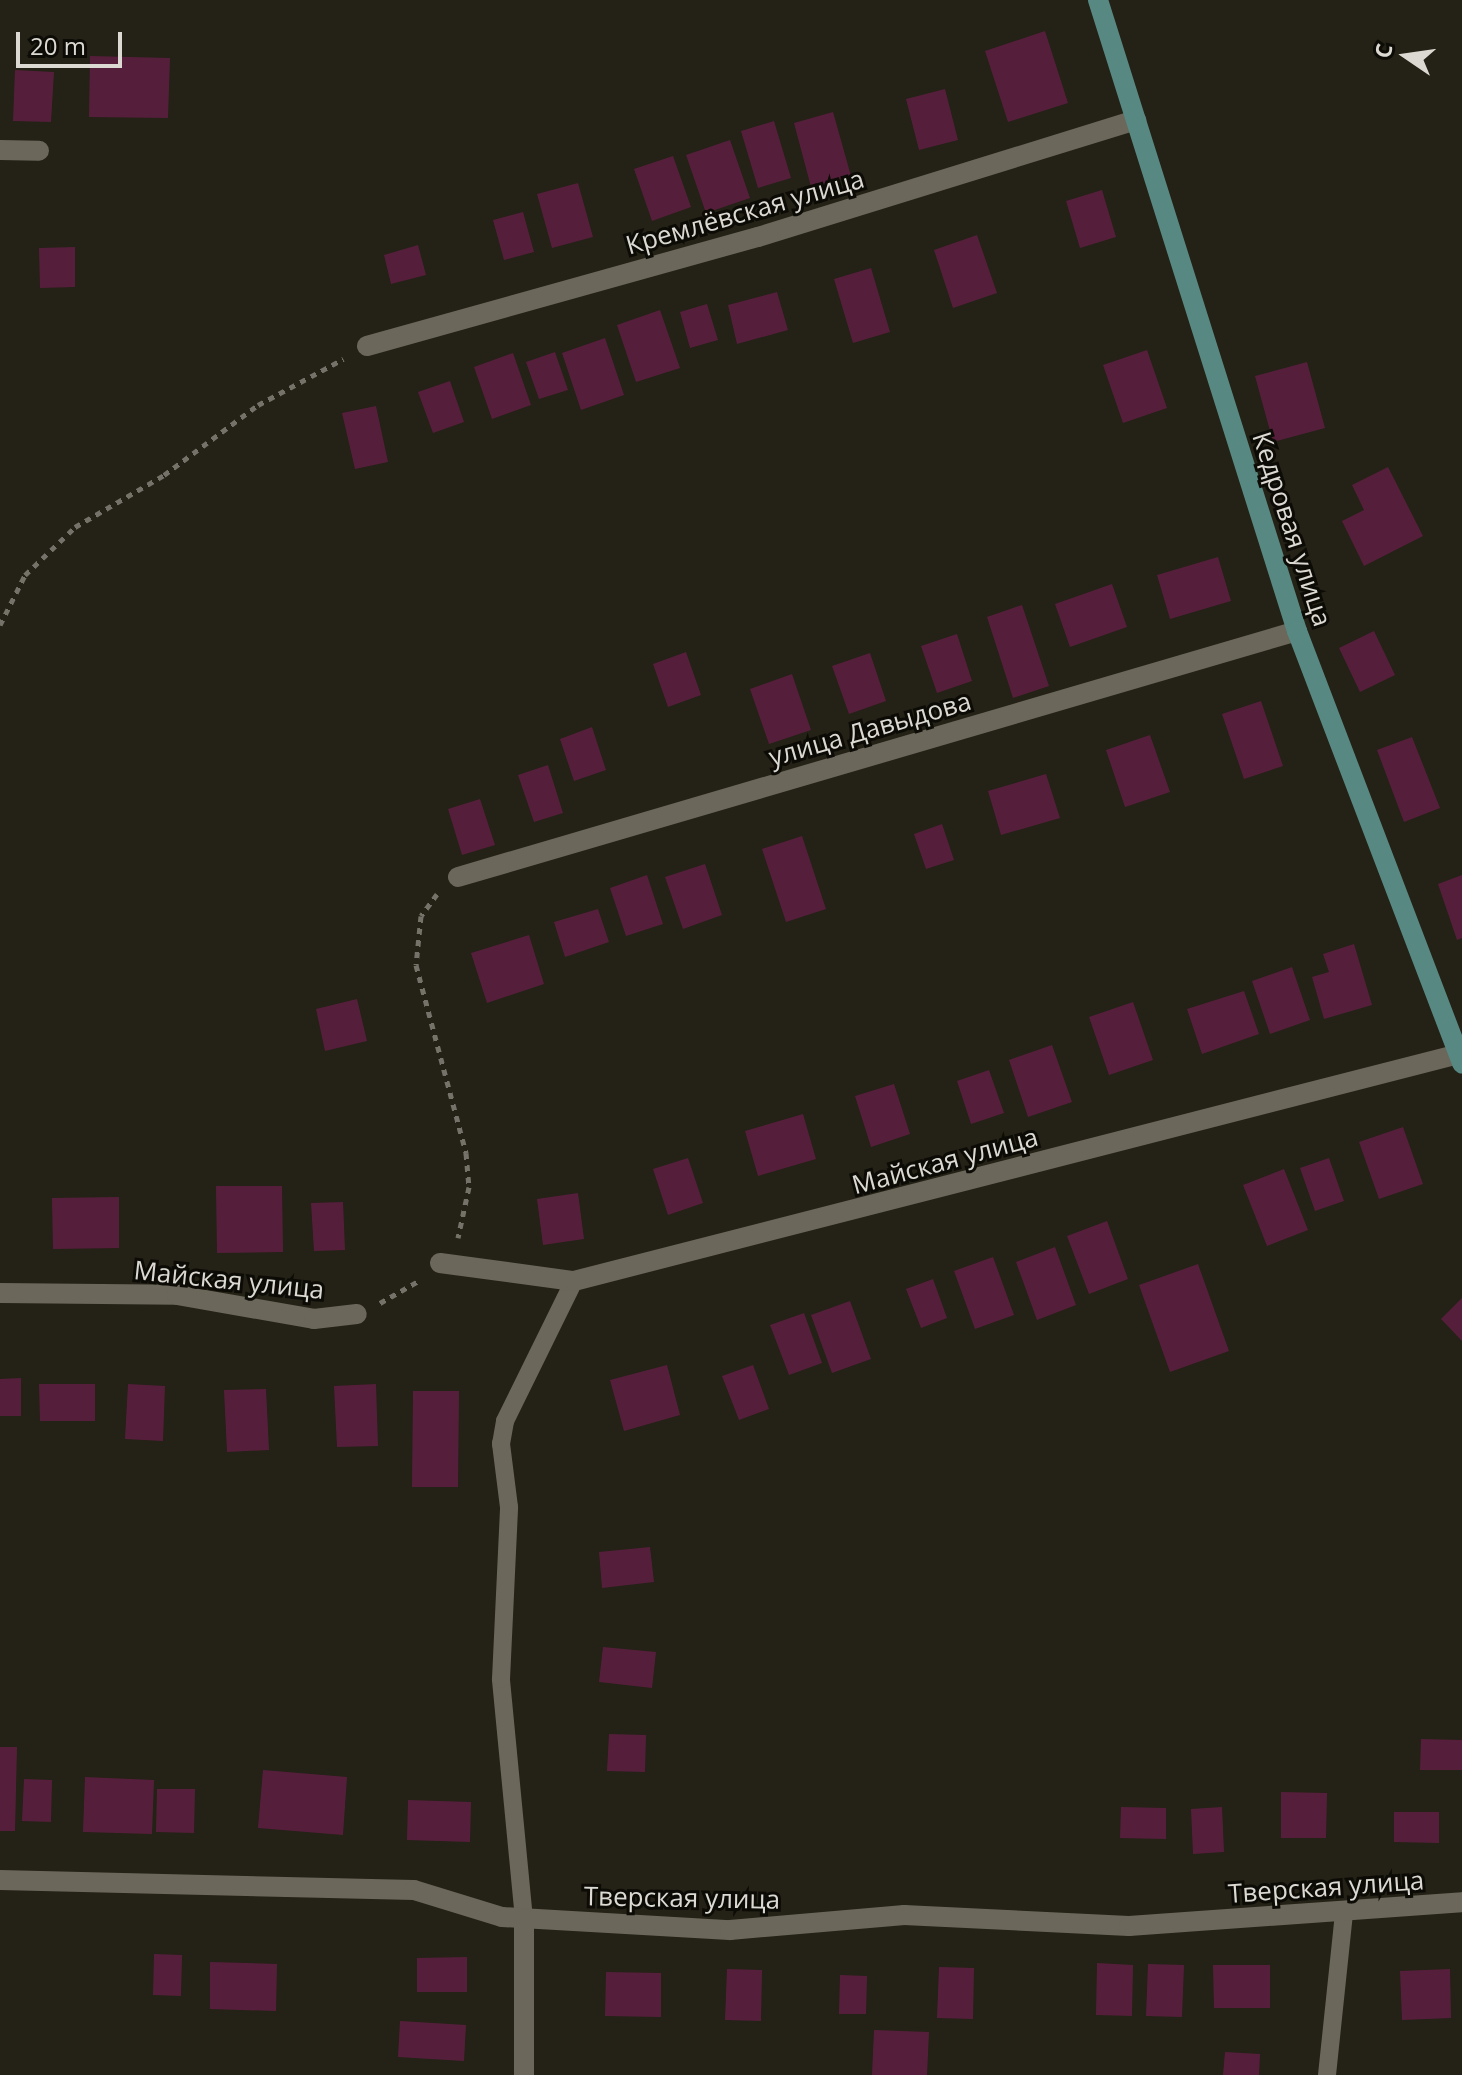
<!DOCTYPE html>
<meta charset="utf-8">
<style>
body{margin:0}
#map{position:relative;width:1462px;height:2075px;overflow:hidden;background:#242116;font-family:"Open Sans",sans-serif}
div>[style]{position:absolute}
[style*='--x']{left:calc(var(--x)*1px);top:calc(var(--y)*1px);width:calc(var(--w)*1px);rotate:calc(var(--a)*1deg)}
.building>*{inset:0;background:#551f3b}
.path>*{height:5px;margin-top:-2.5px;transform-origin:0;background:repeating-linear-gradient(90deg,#757269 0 6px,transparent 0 12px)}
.lane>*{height:18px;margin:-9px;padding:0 9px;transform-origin:9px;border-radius:9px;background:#6b675b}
.street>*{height:20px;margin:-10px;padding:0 10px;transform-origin:10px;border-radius:10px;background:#6b675b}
.secondary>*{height:20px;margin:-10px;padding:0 10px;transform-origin:10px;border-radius:10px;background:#578881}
span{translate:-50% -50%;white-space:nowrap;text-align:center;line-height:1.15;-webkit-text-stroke:6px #0c0b06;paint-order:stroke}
.street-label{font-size:26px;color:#dcd9d2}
.north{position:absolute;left:1366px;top:16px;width:80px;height:80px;-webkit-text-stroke:6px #0c0b06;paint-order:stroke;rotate:283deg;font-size:22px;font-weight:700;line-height:32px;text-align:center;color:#dcd9d2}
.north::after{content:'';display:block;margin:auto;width:28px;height:36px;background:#dcd9d2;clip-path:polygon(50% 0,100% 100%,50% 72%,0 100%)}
.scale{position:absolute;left:16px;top:32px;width:106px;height:36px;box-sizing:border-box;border:4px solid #dcd9d2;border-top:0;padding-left:10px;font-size:24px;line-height:28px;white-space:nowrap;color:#dcd9d2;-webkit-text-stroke:6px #0c0b06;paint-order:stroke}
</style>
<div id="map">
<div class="building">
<div style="clip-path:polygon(1045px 31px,1068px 103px,1008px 122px,985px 51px)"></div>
<div style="clip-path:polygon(90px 56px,170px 58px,168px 118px,89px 117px)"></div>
<div style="clip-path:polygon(15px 70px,54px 72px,51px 122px,13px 121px)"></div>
<div style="clip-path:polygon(945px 89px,958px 140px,919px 150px,906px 99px)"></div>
<div style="clip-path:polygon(833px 112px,851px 176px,811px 187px,794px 123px)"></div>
<div style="clip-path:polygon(774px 121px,791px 178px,758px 188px,741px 131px)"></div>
<div style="clip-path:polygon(730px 140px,750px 198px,706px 213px,686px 155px)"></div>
<div style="clip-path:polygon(673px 156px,691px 207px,652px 221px,634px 169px)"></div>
<div style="clip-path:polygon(578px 183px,593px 237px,552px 248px,537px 194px)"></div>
<div style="clip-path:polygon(1102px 190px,1116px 237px,1080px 248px,1066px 201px)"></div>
<div style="clip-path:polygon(523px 212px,534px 252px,504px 260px,493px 220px)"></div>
<div style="clip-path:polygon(977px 235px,997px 293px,953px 308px,934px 250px)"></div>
<div style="clip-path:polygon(418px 245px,426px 275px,391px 284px,384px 255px)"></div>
<div style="clip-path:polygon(75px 247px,75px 287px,40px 288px,39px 248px)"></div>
<div style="clip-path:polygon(871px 268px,890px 332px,853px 343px,834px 279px)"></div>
<div style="clip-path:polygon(777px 292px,788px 330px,737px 344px,728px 305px)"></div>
<div style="clip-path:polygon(707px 304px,718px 340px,690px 348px,680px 312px)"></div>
<div style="clip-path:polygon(660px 310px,680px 368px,636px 382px,617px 325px)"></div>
<div style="clip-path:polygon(605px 338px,624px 395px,581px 410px,562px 353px)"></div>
<div style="clip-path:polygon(1147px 350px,1167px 408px,1123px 423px,1103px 365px)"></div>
<div style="clip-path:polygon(555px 352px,568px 390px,539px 399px,526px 362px)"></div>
<div style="clip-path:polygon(513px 353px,531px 405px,492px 419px,474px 367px)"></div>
<div style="clip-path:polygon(1307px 362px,1325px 428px,1273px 442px,1255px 376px)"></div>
<div style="clip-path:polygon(450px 381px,464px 422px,433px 433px,418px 392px)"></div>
<div style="clip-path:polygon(376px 406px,388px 462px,355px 469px,342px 413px)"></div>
<div style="clip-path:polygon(1388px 467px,1423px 536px,1364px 566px,1342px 521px,1364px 510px,1352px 485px)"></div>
<div style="clip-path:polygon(1218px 557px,1231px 601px,1170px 619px,1157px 575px)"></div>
<div style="clip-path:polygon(1112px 584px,1127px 627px,1070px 647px,1055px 604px)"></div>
<div style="clip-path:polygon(1022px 605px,1049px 686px,1013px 698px,987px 617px)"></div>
<div style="clip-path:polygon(1374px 631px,1395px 675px,1360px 692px,1339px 648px)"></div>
<div style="clip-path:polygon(957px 634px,972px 681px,937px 693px,921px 646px)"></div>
<div style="clip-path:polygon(686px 652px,701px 695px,668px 707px,653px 664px)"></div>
<div style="clip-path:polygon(870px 653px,886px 701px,849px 714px,832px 666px)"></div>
<div style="clip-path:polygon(792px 674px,811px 730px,769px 744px,750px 689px)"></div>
<div style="clip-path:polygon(1261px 701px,1283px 766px,1244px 779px,1222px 714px)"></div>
<div style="clip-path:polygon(592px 727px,606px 770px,574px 781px,560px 739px)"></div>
<div style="clip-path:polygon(1150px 735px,1170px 792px,1125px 807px,1106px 750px)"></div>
<div style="clip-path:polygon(1412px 737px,1440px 808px,1404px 822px,1377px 750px)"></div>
<div style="clip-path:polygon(548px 765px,563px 813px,534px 822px,518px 775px)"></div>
<div style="clip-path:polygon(1046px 774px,1060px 818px,1001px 835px,988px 791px)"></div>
<div style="clip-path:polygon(480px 799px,495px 845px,462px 855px,448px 809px)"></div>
<div style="clip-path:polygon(942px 824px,954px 860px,926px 869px,914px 834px)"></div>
<div style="clip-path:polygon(802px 836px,826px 909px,786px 922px,762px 849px)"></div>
<div style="clip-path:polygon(705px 864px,722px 915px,683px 929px,665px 877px)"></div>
<div style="clip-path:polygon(647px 875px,663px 924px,626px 936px,610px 888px)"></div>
<div style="clip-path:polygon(1462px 875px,1462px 938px,1457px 940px,1438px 884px)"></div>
<div style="clip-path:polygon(598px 909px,609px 942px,565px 957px,554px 922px)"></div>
<div style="clip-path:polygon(529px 935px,544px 984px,487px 1003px,471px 953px)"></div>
<div style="clip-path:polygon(1354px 944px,1372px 1005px,1324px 1019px,1312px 977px,1329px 972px,1323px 954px)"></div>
<div style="clip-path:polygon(1292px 967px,1310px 1020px,1270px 1034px,1252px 981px)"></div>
<div style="clip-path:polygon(1244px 991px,1259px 1034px,1202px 1054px,1187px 1009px)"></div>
<div style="clip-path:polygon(357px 999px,367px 1041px,325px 1051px,316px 1009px)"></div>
<div style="clip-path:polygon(1133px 1002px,1153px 1060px,1109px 1075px,1089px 1017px)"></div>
<div style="clip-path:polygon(1052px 1045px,1072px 1102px,1028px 1117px,1009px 1060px)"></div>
<div style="clip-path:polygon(989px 1070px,1004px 1113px,971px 1124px,957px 1081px)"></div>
<div style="clip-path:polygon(894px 1084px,910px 1134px,871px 1147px,855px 1096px)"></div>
<div style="clip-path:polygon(803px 1114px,816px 1159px,758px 1176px,745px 1131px)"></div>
<div style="clip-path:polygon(1403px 1127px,1423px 1184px,1379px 1199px,1359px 1142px)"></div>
<div style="clip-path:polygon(688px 1158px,703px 1203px,668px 1215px,653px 1169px)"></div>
<div style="clip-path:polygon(1329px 1158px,1344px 1201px,1315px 1211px,1300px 1168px)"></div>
<div style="clip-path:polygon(1284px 1169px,1308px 1230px,1267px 1246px,1243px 1185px)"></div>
<div style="clip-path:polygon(216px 1186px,282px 1186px,283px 1252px,217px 1253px)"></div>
<div style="clip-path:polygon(578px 1193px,584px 1239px,543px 1245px,537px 1199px)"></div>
<div style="clip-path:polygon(119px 1197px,119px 1248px,53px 1249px,52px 1198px)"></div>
<div style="clip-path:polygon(343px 1202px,345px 1250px,314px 1251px,311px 1203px)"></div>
<div style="clip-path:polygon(1107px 1221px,1128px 1279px,1089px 1294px,1067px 1236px)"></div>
<div style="clip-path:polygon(1055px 1247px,1076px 1305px,1037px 1320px,1016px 1262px)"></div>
<div style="clip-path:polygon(993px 1257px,1014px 1315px,975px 1329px,954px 1271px)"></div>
<div style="clip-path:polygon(1198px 1264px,1229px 1351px,1170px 1372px,1139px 1285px)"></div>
<div style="clip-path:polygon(933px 1279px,947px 1318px,921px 1328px,906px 1289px)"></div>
<div style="clip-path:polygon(1462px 1298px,1462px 1341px,1441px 1319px)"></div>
<div style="clip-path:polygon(850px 1301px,871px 1359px,832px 1373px,811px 1315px)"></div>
<div style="clip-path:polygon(804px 1313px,822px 1363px,789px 1375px,770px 1325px)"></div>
<div style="clip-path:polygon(667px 1365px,680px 1415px,624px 1431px,610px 1380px)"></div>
<div style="clip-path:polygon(753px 1365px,769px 1409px,739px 1420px,722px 1376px)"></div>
<div style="clip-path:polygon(21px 1378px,21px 1416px,0 1416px,0 1379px)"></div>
<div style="clip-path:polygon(39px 1384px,95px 1384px,95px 1421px,40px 1421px)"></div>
<div style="clip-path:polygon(128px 1384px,165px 1386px,163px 1441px,125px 1439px)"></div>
<div style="clip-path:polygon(376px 1384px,378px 1446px,337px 1447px,334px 1386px)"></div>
<div style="clip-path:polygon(266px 1389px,269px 1450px,227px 1452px,224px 1390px)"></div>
<div style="clip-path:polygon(413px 1391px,459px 1391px,458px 1487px,412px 1487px)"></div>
<div style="clip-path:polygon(650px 1547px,654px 1582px,602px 1588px,599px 1552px)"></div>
<div style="clip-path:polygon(603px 1647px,656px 1652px,652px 1688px,599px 1682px)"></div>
<div style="clip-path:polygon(609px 1734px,646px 1735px,645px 1772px,607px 1771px)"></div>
<div style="clip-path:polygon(1421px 1739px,1462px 1740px,1462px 1770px,1420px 1770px)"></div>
<div style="clip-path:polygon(0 1747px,17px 1747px,15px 1831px,0 1831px)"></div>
<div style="clip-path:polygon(263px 1770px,347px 1777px,343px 1835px,258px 1828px)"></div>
<div style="clip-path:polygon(85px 1777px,154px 1780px,152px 1834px,83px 1832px)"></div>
<div style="clip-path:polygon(24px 1779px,52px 1780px,51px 1822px,22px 1821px)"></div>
<div style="clip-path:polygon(157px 1789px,195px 1789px,194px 1833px,156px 1832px)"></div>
<div style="clip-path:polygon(1281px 1792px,1327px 1793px,1326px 1838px,1281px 1838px)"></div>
<div style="clip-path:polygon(408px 1800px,471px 1802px,470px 1842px,407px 1840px)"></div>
<div style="clip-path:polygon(1121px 1807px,1166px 1808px,1166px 1839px,1120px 1838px)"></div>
<div style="clip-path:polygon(1222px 1807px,1224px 1852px,1193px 1854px,1191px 1809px)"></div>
<div style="clip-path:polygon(1394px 1812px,1439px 1812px,1439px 1843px,1394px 1842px)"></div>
<div style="clip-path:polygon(154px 1954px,182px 1955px,181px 1996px,153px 1995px)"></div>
<div style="clip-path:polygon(467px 1957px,467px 1992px,417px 1992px,417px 1958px)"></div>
<div style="clip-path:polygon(210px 1962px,277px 1964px,276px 2011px,210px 2009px)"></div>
<div style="clip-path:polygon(1097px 1963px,1133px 1965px,1132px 2016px,1096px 2015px)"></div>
<div style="clip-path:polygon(1148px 1964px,1184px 1965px,1182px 2017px,1146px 2016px)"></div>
<div style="clip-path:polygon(1213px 1965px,1270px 1965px,1270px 2008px,1214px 2008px)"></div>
<div style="clip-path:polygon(939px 1967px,974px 1968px,973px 2019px,937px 2018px)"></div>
<div style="clip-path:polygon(727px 1969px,762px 1970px,761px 2021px,725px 2020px)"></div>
<div style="clip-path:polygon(1450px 1969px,1451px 2018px,1402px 2020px,1400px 1971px)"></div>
<div style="clip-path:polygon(606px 1972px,661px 1973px,661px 2017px,605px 2016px)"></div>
<div style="clip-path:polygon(840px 1975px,867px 1976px,866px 2014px,839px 2014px)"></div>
<div style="clip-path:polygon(400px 2021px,466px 2025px,464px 2061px,398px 2057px)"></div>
<div style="clip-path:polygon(874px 2030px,929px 2032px,927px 2075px,872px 2075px)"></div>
<div style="clip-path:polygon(1225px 2052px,1260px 2054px,1259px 2075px,1223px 2075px)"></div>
</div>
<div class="path">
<div style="--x:0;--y:625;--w:56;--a:-63.4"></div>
<div style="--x:25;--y:575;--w:69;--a:-43.8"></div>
<div style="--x:75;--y:527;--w:103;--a:-30.3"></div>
<div style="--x:164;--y:475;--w:117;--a:-36.7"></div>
<div style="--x:258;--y:405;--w:97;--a:-28.4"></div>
<div style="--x:437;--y:894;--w:27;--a:126"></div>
<div style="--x:421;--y:916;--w:49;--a:95.8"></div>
<div style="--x:416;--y:965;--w:195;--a:75.1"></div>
<div style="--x:466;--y:1153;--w:34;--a:85"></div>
<div style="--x:469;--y:1187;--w:52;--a:102.2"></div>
<div style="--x:380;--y:1303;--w:46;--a:-29.9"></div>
</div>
<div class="lane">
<div style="--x:524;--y:1919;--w:241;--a:-95.5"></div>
<div style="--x:501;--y:1679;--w:172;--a:-87.3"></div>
<div style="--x:509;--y:1507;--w:64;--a:-97.2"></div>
<div style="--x:501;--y:1444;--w:23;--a:-80"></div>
<div style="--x:505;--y:1421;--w:156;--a:-63.8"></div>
<div style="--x:1327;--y:2075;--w:163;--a:-84"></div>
</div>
<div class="street">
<div style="--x:0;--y:150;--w:39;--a:1"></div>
<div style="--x:367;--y:346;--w:406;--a:-15.6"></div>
<div style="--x:758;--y:237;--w:396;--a:-17.2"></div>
<div style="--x:458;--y:877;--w:874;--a:-16.34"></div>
<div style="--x:440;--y:1263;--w:135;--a:7.7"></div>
<div style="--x:574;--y:1281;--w:914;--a:-14.39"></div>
<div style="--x:0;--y:1293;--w:177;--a:0.6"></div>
<div style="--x:177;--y:1295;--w:139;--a:9.9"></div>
<div style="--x:314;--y:1319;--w:43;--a:-6.6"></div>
<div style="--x:0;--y:1880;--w:414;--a:1.4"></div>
<div style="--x:414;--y:1890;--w:92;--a:17.1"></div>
<div style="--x:502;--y:1917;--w:228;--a:3.3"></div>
<div style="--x:730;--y:1930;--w:175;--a:-4.9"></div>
<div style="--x:904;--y:1915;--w:225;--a:2.8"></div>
<div style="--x:1129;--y:1926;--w:334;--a:-4.1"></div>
<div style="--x:524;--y:2075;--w:156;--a:-90"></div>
</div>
<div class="secondary">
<div style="--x:1098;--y:0;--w:662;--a:72.5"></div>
<div style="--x:1297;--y:631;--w:463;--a:69.1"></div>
</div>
<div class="street-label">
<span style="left:745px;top:212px;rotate:-16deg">Кремлёвская улица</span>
<span style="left:1292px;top:529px;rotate:72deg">Кедровая улица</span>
<span style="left:870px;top:729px;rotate:-16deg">улица Давыдова</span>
<span style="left:945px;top:1161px;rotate:-15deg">Майская улица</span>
<span style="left:229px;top:1280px;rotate:6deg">Майская улица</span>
<span style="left:1326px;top:1887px;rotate:-4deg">Тверская улица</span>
<span style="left:682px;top:1898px;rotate:1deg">Тверская улица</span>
</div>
<div class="north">С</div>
<div class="scale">20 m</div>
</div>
